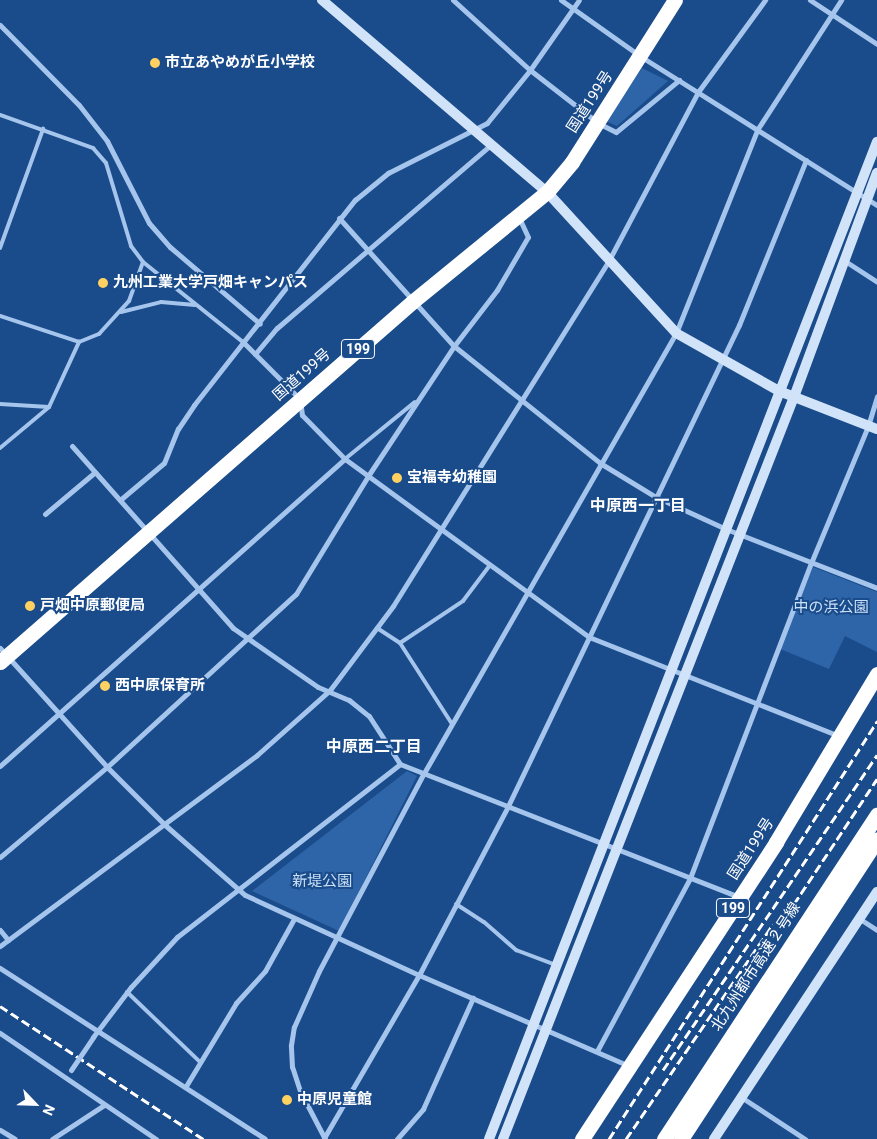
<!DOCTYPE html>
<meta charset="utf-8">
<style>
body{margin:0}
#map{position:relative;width:877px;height:1139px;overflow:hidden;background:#1a4b8a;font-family:Roboto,"Noto Sans JP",sans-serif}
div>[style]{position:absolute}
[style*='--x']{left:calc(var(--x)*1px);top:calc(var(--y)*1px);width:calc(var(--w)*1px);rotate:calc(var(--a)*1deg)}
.green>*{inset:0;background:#2d65a8}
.lane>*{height:4px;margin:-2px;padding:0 2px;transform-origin:2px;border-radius:2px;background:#a5c5ed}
.street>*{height:5px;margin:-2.5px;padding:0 2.5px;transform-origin:2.5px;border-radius:2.5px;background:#a5c5ed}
.secondary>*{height:10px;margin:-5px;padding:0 5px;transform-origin:5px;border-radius:5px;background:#d1e3f9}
.highway>*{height:15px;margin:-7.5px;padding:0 7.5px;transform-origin:7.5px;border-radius:7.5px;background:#fff}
.rail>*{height:3px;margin-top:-1.5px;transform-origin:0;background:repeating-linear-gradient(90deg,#fff 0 9px,transparent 0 13px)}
.street-bridge>*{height:5px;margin:-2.5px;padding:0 2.5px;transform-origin:2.5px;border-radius:2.5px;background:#a5c5ed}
.dots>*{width:14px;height:14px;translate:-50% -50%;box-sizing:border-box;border:2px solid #1a4b8a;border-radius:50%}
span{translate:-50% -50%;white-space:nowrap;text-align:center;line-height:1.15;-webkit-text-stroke:4px #1a4b8a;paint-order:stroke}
.shield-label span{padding:1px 4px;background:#1a4b8a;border:1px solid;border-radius:4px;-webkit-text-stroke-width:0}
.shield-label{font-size:14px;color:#fff;font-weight:700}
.poi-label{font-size:15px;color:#fff;font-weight:700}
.left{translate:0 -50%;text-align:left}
.street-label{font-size:15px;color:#fff}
.park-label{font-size:15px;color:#cae0f9}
.neighbourhood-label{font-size:16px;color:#fff;font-weight:700}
.north{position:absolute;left:10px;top:1079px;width:50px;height:50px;-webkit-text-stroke:4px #1a4b8a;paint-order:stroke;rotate:114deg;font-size:14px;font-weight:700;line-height:20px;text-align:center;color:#fff}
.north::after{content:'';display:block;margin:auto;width:18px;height:22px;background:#fff;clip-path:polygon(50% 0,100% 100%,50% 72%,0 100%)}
</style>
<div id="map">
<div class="green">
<div style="clip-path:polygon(642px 68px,668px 81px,617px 126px,606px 121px)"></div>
<div style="clip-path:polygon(813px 567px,877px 592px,877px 652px,845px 636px,829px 669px,780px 649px)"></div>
<div style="clip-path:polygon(407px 771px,417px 776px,339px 931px,252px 891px)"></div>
</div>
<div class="lane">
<div style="--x:0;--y:115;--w:99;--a:19.5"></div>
<div style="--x:93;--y:148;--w:20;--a:49"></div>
<div style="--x:106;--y:163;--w:87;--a:73.2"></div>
<div style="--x:131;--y:246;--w:20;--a:53"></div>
<div style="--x:143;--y:262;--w:129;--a:38.7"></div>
<div style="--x:0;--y:248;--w:127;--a:-70.1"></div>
<div style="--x:121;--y:312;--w:41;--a:-14"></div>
<div style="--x:161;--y:302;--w:34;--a:5"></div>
<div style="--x:0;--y:316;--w:83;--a:18.2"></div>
<div style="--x:79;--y:342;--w:22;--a:-22"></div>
<div style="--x:99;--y:334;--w:45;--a:-47.7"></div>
<div style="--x:129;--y:301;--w:41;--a:-70.3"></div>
<div style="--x:0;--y:404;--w:49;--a:3.5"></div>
<div style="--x:49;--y:407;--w:72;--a:-65.2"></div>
<div style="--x:0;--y:448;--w:64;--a:-39.9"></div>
<div style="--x:345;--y:459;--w:90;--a:-39.2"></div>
<div style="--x:377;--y:628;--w:27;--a:33"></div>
<div style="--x:400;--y:643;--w:96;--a:57.3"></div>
<div style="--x:400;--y:643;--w:76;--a:-33.7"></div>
<div style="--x:463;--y:601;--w:45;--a:-53.1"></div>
<div style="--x:456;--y:904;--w:33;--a:33"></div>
<div style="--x:484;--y:922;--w:43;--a:41.2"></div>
<div style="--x:516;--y:950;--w:43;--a:20.6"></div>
<div style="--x:127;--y:992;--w:101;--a:43.8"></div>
</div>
<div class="street">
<div style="--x:453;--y:0;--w:104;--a:42.3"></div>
<div style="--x:530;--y:70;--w:86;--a:37.9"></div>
<div style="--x:598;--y:123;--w:20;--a:27"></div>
<div style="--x:616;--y:132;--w:82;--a:-39.5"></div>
<div style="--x:561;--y:0;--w:97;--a:35.3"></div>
<div style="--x:640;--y:56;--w:280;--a:32.2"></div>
<div style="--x:810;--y:0;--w:80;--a:33.3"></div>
<div style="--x:0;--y:25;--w:112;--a:45.4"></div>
<div style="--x:79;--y:105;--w:46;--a:52.1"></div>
<div style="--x:107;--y:141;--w:92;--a:62.9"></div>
<div style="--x:149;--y:223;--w:32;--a:49"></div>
<div style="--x:170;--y:247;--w:118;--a:40.5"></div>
<div style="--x:339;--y:218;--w:172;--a:48.1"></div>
<div style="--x:454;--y:346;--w:187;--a:38.7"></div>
<div style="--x:600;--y:463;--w:66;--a:31.3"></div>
<div style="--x:656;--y:497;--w:77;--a:24.6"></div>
<div style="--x:726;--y:529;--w:162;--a:21.3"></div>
<div style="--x:845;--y:261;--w:38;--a:33"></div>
<div style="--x:245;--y:344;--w:78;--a:45"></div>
<div style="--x:300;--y:399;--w:16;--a:83"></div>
<div style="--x:302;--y:415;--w:62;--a:45.7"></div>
<div style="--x:345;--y:459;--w:302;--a:36.1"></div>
<div style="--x:589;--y:637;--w:267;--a:21.6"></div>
<div style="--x:255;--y:354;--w:34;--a:-50"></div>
<div style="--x:277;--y:328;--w:283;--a:-40.6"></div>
<div style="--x:72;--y:446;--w:243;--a:48.5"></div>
<div style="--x:233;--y:628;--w:103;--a:34.8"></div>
<div style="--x:318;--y:687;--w:34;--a:23"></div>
<div style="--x:349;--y:700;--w:26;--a:39"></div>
<div style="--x:369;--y:716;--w:57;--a:57.1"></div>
<div style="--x:400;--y:764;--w:362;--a:21.4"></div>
<div style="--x:120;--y:500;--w:57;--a:-40.1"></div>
<div style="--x:164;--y:463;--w:37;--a:-68"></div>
<div style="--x:178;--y:429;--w:29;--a:-56"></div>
<div style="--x:194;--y:405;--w:261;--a:-51.9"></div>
<div style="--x:355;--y:200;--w:43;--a:-39.3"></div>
<div style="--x:388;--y:173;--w:111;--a:-26.8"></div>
<div style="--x:487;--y:123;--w:68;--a:-50.9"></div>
<div style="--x:530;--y:70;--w:85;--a:-55"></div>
<div style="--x:45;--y:514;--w:65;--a:-40"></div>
<div style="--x:0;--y:648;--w:160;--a:48"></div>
<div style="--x:107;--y:767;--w:82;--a:45"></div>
<div style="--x:165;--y:825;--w:106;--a:41.2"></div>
<div style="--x:245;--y:895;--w:192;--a:24.7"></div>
<div style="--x:419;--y:975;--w:229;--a:23.4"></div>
<div style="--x:0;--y:766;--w:462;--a:-41.7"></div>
<div style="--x:0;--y:857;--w:140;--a:-40.1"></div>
<div style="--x:107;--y:767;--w:256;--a:-42.5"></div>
<div style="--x:296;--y:594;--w:138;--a:-58.6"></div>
<div style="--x:368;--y:476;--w:156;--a:-56.5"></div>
<div style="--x:454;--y:346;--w:71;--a:-52.5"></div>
<div style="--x:497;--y:290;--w:61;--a:-59.7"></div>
<div style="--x:528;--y:237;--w:23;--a:-115"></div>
<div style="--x:860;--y:919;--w:20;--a:33"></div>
<div style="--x:0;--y:930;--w:13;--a:51"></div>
<div style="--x:0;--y:946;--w:320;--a:-36.6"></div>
<div style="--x:257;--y:755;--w:98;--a:-41.7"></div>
<div style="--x:330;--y:690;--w:105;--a:-53.1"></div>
<div style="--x:393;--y:606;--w:408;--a:-58"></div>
<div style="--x:609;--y:260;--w:190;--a:-62.1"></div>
<div style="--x:698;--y:92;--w:114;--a:-53.9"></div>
<div style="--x:0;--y:968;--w:315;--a:32.8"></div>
<div style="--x:0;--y:1033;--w:189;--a:34.2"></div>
<div style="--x:93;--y:1037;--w:63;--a:-52.8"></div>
<div style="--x:131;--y:987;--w:68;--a:-47.4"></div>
<div style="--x:177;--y:937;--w:282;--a:-37.8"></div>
<div style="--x:597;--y:1051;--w:196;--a:-61.7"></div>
<div style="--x:690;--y:878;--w:337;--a:-69"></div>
<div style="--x:811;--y:563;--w:148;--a:-67.4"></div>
<div style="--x:868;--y:426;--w:31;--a:-73"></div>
<div style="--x:186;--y:1086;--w:97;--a:-58.9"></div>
<div style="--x:236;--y:1003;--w:43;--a:-47.8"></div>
<div style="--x:265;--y:971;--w:60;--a:-60.9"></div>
<div style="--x:741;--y:1097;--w:77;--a:33.3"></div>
<div style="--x:0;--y:1130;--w:17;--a:31"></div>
<div style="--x:324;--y:1138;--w:189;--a:-59.8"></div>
<div style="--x:419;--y:975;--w:191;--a:-62.2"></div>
<div style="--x:508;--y:806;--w:534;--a:-64.35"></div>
<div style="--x:739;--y:325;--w:178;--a:-67.9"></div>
<div style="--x:52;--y:1139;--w:62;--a:-33.2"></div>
<div style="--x:325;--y:1139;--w:54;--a:-117.5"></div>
<div style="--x:300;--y:1091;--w:25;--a:-108"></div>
<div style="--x:292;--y:1067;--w:22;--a:-93"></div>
<div style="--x:291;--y:1045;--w:18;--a:-81"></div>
<div style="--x:294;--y:1027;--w:61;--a:-65.9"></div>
<div style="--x:319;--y:971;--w:224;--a:-62.1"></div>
<div style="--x:424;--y:773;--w:507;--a:-60.2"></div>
<div style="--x:676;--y:333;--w:219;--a:-68.2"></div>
<div style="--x:757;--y:130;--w:155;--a:-57.1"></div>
<div style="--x:397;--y:1139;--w:40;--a:-49"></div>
<div style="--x:423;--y:1109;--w:122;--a:-65.8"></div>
</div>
<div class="secondary">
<div style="--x:322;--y:0;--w:296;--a:40.5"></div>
<div style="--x:547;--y:192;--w:191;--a:47.5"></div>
<div style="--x:676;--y:333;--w:118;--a:29.4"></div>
<div style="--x:779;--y:391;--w:105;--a:21.2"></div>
<div style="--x:489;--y:1139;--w:1070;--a:-68.74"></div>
<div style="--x:503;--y:1139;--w:797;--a:-68.59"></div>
<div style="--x:794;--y:397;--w:239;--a:-69.7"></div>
<div style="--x:714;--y:1139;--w:296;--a:-56.6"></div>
</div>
<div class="highway">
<div style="--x:0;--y:662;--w:547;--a:-41.15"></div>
<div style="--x:412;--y:302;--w:174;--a:-39.2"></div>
<div style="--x:547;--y:192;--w:39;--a:-50"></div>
<div style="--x:572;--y:162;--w:192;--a:-57.6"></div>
<div style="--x:582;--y:1139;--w:355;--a:-56.8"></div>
<div style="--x:776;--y:842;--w:196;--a:-59"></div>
<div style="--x:664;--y:1139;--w:388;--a:-56.7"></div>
<div style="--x:681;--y:1139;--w:358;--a:-56.8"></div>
</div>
<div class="rail">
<div style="--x:772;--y:937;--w:190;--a:-56.4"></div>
<div style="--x:0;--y:1006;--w:243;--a:33.2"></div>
<div style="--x:663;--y:1070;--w:381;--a:-55.8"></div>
<div style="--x:609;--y:1139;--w:497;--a:-57.3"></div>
<div style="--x:626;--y:1139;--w:260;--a:-55.6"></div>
</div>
<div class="street-bridge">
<div style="--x:71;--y:1070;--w:40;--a:-56"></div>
</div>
<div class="dots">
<div style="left:155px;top:63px;background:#ffd161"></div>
<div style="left:103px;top:283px;background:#ffd161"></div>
<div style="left:397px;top:478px;background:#ffd161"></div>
<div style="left:30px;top:606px;background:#ffd161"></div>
<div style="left:105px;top:686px;background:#ffd161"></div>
<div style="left:287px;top:1100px;background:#ffd161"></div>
</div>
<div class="shield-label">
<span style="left:358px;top:349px">199</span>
<span style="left:733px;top:908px">199</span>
</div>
<div class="poi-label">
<span class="left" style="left:165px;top:63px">市立あやめが丘小学校</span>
<span class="left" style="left:113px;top:283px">九州工業大学戸畑キャンパス</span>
<span class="left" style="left:407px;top:478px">宝福寺幼稚園</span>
<span class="left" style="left:40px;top:606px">戸畑中原郵便局</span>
<span class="left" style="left:115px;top:686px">西中原保育所</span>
<span class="left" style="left:297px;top:1100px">中原児童館</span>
</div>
<div class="street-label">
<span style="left:590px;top:102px;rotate:-57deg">国道199号</span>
<span style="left:302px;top:375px;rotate:-41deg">国道199号</span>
<span style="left:751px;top:849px;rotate:-57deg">国道199号</span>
<span style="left:756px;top:967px;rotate:-57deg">北九州都市高速２号線</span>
</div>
<div class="park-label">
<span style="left:831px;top:608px">中の浜公園</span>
<span style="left:322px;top:882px">新堤公園</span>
</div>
<div class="neighbourhood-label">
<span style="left:638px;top:506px">中原西一丁目</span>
<span style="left:374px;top:747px">中原西二丁目</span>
</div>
<div class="north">N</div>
</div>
